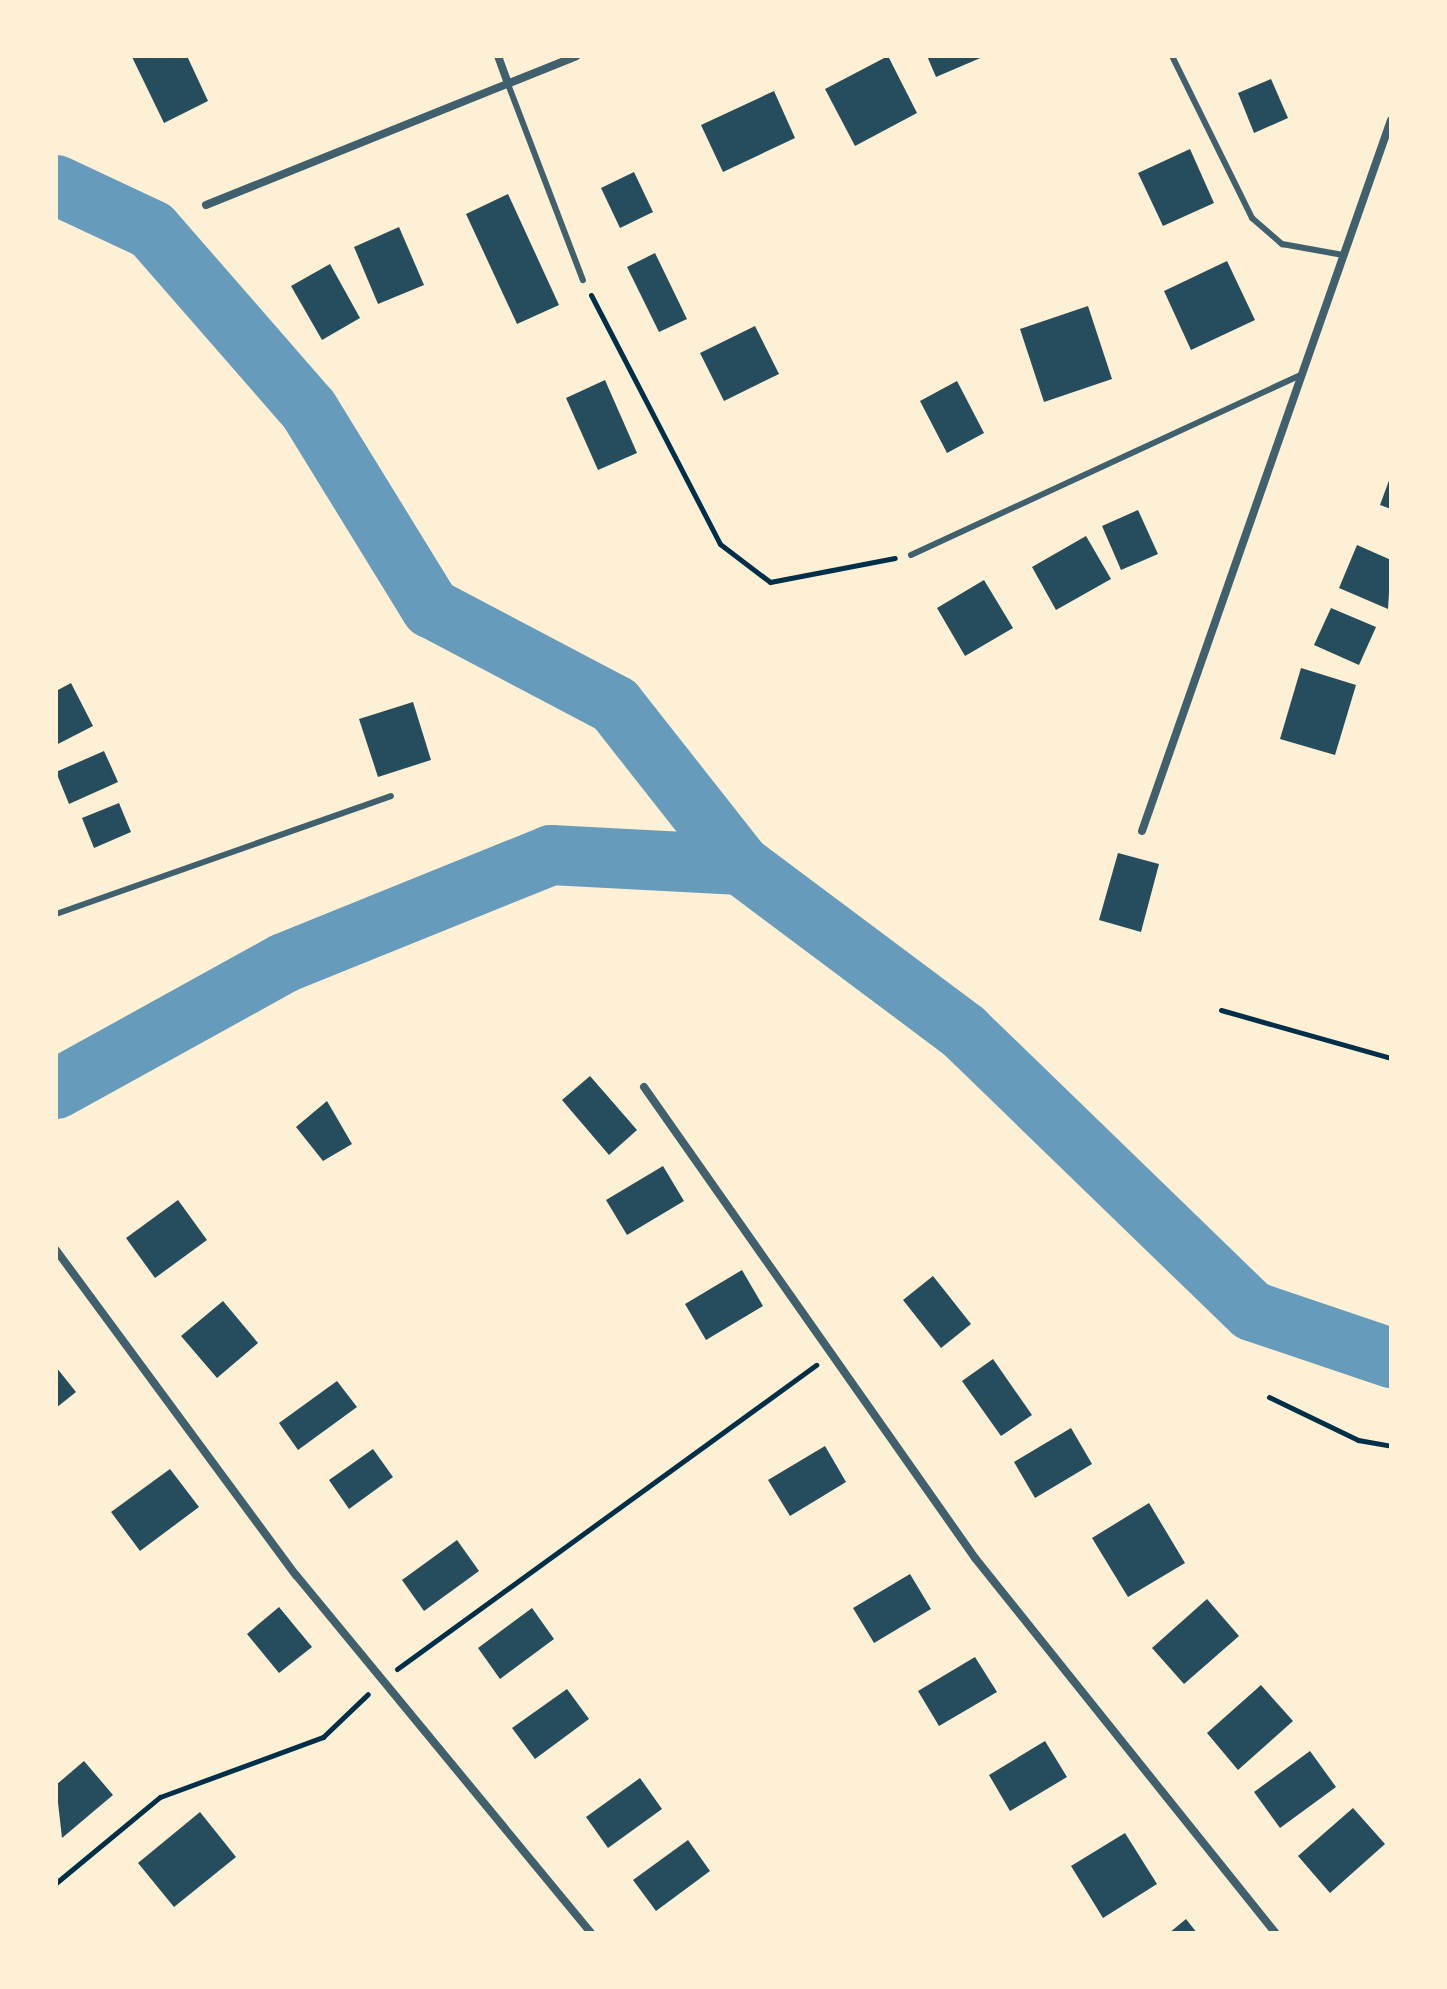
<!DOCTYPE html>
<style>
body{margin:0}
#map{position:relative;width:1447px;height:1989px;overflow:hidden;background:#fdf0d5;font-family:Overpass,sans-serif}
div>[style]{position:absolute}
[style*='--x']{left:calc(var(--x)*1px);top:calc(var(--y)*1px);width:calc(var(--w)*1px);rotate:calc(var(--a)*1deg)}
.river>*{height:60px;margin:-30px;padding:0 30px;transform-origin:30px;border-radius:30px;background:#669bbc}
.building>*{inset:0;background:#264d5e}
.path>*{height:5px;margin:-2.5px;padding:0 2.5px;transform-origin:2.5px;border-radius:2.5px;background:#003049}
.service>*{height:6px;margin:-3px;padding:0 3px;transform-origin:3px;border-radius:3px;background:#3f606c}
.minor>*{height:8px;margin:-4px;padding:0 4px;transform-origin:4px;border-radius:4px;background:#3f606c}
span{translate:-50% -50%;white-space:nowrap;text-align:center;line-height:1.15;-webkit-text-stroke:6px #fdf0d5;paint-order:stroke}
.frame{position:absolute;inset:0;border:58px solid #fdf0d5;pointer-events:none}
</style>
<div id="map">
<div class="river">
<div style="--x:56;--y:185;--w:106;--a:25.1"></div>
<div style="--x:152;--y:230;--w:239;--a:48.9"></div>
<div style="--x:309;--y:410;--w:233;--a:58.4"></div>
<div style="--x:431;--y:608;--w:208;--a:27.8"></div>
<div style="--x:615;--y:705;--w:204;--a:51.8"></div>
<div style="--x:56;--y:1089;--w:260;--a:-28.9"></div>
<div style="--x:284;--y:963;--w:288;--a:-22"></div>
<div style="--x:551;--y:855;--w:190;--a:3"></div>
<div style="--x:741;--y:865;--w:279;--a:36.8"></div>
<div style="--x:964;--y:1032;--w:401;--a:44.1"></div>
<div style="--x:1252;--y:1311;--w:147;--a:18.7"></div>
</div>
<div class="building">
<div style="clip-path:polygon(187px 56px,208px 101px,164px 123px,132px 57px)"></div>
<div style="clip-path:polygon(888px 56px,917px 113px,855px 146px,825px 89px)"></div>
<div style="clip-path:polygon(927px 56px,985px 56px,936px 77px)"></div>
<div style="clip-path:polygon(1271px 79px,1288px 118px,1254px 133px,1238px 93px)"></div>
<div style="clip-path:polygon(774px 91px,795px 138px,723px 172px,701px 125px)"></div>
<div style="clip-path:polygon(1190px 149px,1214px 203px,1163px 226px,1138px 173px)"></div>
<div style="clip-path:polygon(634px 172px,653px 212px,620px 228px,601px 188px)"></div>
<div style="clip-path:polygon(508px 194px,559px 305px,517px 324px,466px 214px)"></div>
<div style="clip-path:polygon(399px 227px,424px 285px,378px 304px,354px 247px)"></div>
<div style="clip-path:polygon(655px 253px,687px 319px,659px 332px,627px 267px)"></div>
<div style="clip-path:polygon(1227px 261px,1255px 320px,1191px 350px,1164px 291px)"></div>
<div style="clip-path:polygon(330px 264px,360px 318px,322px 340px,291px 286px)"></div>
<div style="clip-path:polygon(1088px 306px,1112px 379px,1044px 402px,1020px 329px)"></div>
<div style="clip-path:polygon(755px 326px,779px 374px,724px 401px,700px 353px)"></div>
<div style="clip-path:polygon(605px 380px,637px 453px,598px 470px,566px 398px)"></div>
<div style="clip-path:polygon(957px 381px,984px 433px,947px 453px,920px 401px)"></div>
<div style="clip-path:polygon(1391px 475px,1391px 509px,1380px 505px)"></div>
<div style="clip-path:polygon(1138px 510px,1158px 554px,1121px 570px,1102px 526px)"></div>
<div style="clip-path:polygon(1086px 536px,1111px 579px,1056px 610px,1032px 567px)"></div>
<div style="clip-path:polygon(1357px 545px,1391px 560px,1388px 609px,1339px 588px)"></div>
<div style="clip-path:polygon(984px 580px,1013px 628px,965px 656px,937px 608px)"></div>
<div style="clip-path:polygon(1331px 608px,1376px 627px,1359px 665px,1314px 645px)"></div>
<div style="clip-path:polygon(1301px 668px,1356px 685px,1335px 755px,1280px 739px)"></div>
<div style="clip-path:polygon(71px 683px,93px 726px,56px 745px,56px 691px)"></div>
<div style="clip-path:polygon(413px 702px,431px 760px,378px 777px,359px 719px)"></div>
<div style="clip-path:polygon(104px 751px,118px 782px,69px 804px,56px 772px)"></div>
<div style="clip-path:polygon(119px 803px,131px 832px,94px 848px,82px 818px)"></div>
<div style="clip-path:polygon(1118px 853px,1159px 864px,1141px 932px,1099px 920px)"></div>
<div style="clip-path:polygon(590px 1076px,637px 1130px,609px 1155px,562px 1100px)"></div>
<div style="clip-path:polygon(327px 1101px,352px 1144px,323px 1161px,296px 1127px)"></div>
<div style="clip-path:polygon(663px 1166px,684px 1201px,627px 1235px,606px 1200px)"></div>
<div style="clip-path:polygon(178px 1200px,207px 1240px,155px 1278px,126px 1238px)"></div>
<div style="clip-path:polygon(742px 1270px,763px 1306px,706px 1340px,685px 1304px)"></div>
<div style="clip-path:polygon(933px 1276px,971px 1324px,941px 1348px,903px 1300px)"></div>
<div style="clip-path:polygon(223px 1301px,258px 1343px,217px 1378px,181px 1336px)"></div>
<div style="clip-path:polygon(993px 1359px,1032px 1415px,1001px 1436px,962px 1381px)"></div>
<div style="clip-path:polygon(56px 1367px,76px 1392px,56px 1408px)"></div>
<div style="clip-path:polygon(337px 1381px,357px 1407px,298px 1450px,279px 1423px)"></div>
<div style="clip-path:polygon(1071px 1428px,1092px 1464px,1035px 1498px,1014px 1462px)"></div>
<div style="clip-path:polygon(825px 1446px,846px 1482px,790px 1516px,768px 1480px)"></div>
<div style="clip-path:polygon(373px 1449px,393px 1477px,349px 1509px,329px 1480px)"></div>
<div style="clip-path:polygon(170px 1469px,199px 1507px,140px 1551px,111px 1512px)"></div>
<div style="clip-path:polygon(1149px 1503px,1185px 1563px,1128px 1597px,1092px 1538px)"></div>
<div style="clip-path:polygon(457px 1540px,479px 1571px,424px 1611px,402px 1580px)"></div>
<div style="clip-path:polygon(910px 1574px,931px 1609px,874px 1643px,853px 1608px)"></div>
<div style="clip-path:polygon(1207px 1599px,1239px 1636px,1184px 1684px,1152px 1648px)"></div>
<div style="clip-path:polygon(279px 1607px,312px 1647px,279px 1673px,247px 1634px)"></div>
<div style="clip-path:polygon(532px 1608px,554px 1639px,500px 1679px,478px 1648px)"></div>
<div style="clip-path:polygon(975px 1657px,997px 1692px,939px 1726px,918px 1691px)"></div>
<div style="clip-path:polygon(1261px 1685px,1293px 1721px,1238px 1770px,1207px 1733px)"></div>
<div style="clip-path:polygon(567px 1689px,589px 1719px,535px 1759px,512px 1728px)"></div>
<div style="clip-path:polygon(1045px 1741px,1067px 1777px,1010px 1811px,989px 1775px)"></div>
<div style="clip-path:polygon(1310px 1751px,1336px 1787px,1280px 1828px,1254px 1792px)"></div>
<div style="clip-path:polygon(84px 1761px,113px 1795px,62px 1838px,56px 1785px)"></div>
<div style="clip-path:polygon(640px 1778px,662px 1809px,608px 1848px,586px 1817px)"></div>
<div style="clip-path:polygon(1353px 1808px,1385px 1844px,1330px 1893px,1298px 1856px)"></div>
<div style="clip-path:polygon(200px 1812px,236px 1857px,174px 1907px,138px 1863px)"></div>
<div style="clip-path:polygon(1125px 1833px,1157px 1884px,1103px 1918px,1071px 1866px)"></div>
<div style="clip-path:polygon(688px 1840px,710px 1871px,656px 1911px,633px 1880px)"></div>
<div style="clip-path:polygon(1186px 1919px,1197px 1933px,1169px 1933px)"></div>
</div>
<div class="path">
<div style="--x:591;--y:295;--w:280;--a:62.6"></div>
<div style="--x:720;--y:544;--w:63;--a:37.2"></div>
<div style="--x:770;--y:582;--w:127;--a:-10.9"></div>
<div style="--x:1221;--y:1010;--w:177;--a:15.8"></div>
<div style="--x:1269;--y:1397;--w:99;--a:25.8"></div>
<div style="--x:1358;--y:1440;--w:34;--a:10"></div>
<div style="--x:397;--y:1669;--w:518;--a:-35.96"></div>
<div style="--x:56;--y:1883;--w:135;--a:-39.6"></div>
<div style="--x:160;--y:1797;--w:174;--a:-20.2"></div>
<div style="--x:323;--y:1737;--w:62;--a:-43.7"></div>
</div>
<div class="service">
<div style="--x:1172;--y:56;--w:181;--a:63.7"></div>
<div style="--x:1252;--y:218;--w:40;--a:41"></div>
<div style="--x:1282;--y:244;--w:62;--a:10.2"></div>
<div style="--x:508;--y:84;--w:210;--a:69.1"></div>
<div style="--x:911;--y:555;--w:431;--a:-24.8"></div>
<div style="--x:56;--y:914;--w:355;--a:-19.4"></div>
</div>
<div class="minor">
<div style="--x:498;--y:56;--w:30;--a:70"></div>
<div style="--x:206;--y:205;--w:399;--a:-21.9"></div>
<div style="--x:1142;--y:831;--w:753;--a:-70.7"></div>
<div style="--x:644;--y:1087;--w:576;--a:54.9"></div>
<div style="--x:975;--y:1558;--w:480;--a:51.3"></div>
<div style="--x:56;--y:1250;--w:404;--a:53.6"></div>
<div style="--x:296;--y:1575;--w:464;--a:50.5"></div>
</div>
<div class="frame"></div>
</div>
